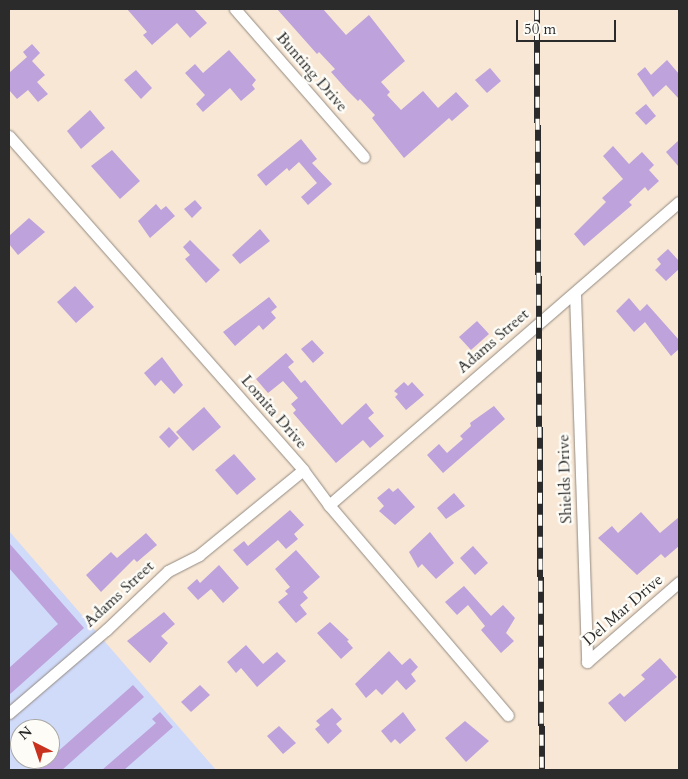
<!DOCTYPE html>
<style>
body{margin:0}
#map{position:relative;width:688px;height:779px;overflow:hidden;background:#f8e7d4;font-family:Cardo,serif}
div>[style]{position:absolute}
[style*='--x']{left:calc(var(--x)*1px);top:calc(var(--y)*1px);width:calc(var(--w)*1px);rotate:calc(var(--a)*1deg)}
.built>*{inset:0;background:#d0daf9}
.building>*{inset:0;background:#bda2dc}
.roads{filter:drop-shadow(0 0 1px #928980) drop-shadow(0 0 1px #928980)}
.street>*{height:11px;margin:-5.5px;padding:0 5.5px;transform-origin:5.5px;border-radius:5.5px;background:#fff}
.rail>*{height:5.5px;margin-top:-2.75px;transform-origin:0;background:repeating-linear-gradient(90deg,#fdfcf7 0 11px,#2b2b2b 0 22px);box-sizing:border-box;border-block:1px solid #2b2b2b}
span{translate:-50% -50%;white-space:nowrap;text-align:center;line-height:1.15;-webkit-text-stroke:5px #fdfcf7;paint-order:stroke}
.street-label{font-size:16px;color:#2b2b2b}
.frame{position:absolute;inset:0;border:10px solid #2b2b2b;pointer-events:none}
.north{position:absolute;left:10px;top:719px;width:50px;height:50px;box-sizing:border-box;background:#fdfcf7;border:1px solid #a9a8a5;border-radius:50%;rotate:319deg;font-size:14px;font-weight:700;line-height:20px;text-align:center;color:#2b2b2b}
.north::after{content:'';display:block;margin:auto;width:18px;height:22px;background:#c8321e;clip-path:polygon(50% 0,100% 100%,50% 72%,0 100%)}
.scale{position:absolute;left:516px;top:20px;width:100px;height:22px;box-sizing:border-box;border:2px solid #2b2b2b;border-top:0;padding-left:6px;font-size:15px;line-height:18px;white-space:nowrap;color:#2b2b2b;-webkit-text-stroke:4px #fdfcf7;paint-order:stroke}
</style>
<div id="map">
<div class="built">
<div style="clip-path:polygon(evenodd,9px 531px,216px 770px,9px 770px,9px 531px,20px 729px,50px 729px,50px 759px,20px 759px,20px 729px)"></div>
</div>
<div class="building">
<div style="clip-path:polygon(127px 9px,194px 9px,207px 23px,190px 38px,177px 23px,152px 45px,143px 35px,147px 32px)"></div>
<div style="clip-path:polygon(277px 9px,323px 9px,346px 35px,369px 15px,405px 61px,381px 82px,390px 92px,387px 95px,401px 110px,423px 91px,438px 108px,456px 92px,469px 106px,452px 121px,449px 118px,404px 158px,372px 118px,375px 115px,360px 99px,358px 101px,347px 90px,331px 72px,335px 69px,319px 52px,317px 54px)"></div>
<div style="clip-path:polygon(32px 44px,40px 53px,32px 61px,45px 75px,37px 82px,48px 94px,38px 102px,28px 90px,17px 99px,9px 90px,9px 73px,27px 57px,23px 52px)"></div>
<div style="clip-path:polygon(229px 50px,256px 80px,252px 85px,255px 89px,241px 101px,230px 88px,203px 112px,196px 104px,205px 95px,185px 73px,195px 64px,203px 73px)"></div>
<div style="clip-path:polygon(667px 60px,679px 74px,679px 99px,666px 85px,653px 97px,637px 74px,645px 67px,651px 75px)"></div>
<div style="clip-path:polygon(490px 68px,501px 81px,487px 93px,475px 80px)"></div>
<div style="clip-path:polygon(136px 70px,152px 88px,141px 99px,124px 80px)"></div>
<div style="clip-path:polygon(646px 104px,656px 116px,646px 125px,635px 113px)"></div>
<div style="clip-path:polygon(90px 110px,105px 128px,81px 149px,67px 131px)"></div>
<div style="clip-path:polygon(301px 139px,317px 159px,312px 163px,332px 184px,308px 205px,301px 197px,317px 183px,299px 162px,289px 171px,287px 168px,266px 186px,257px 175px)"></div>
<div style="clip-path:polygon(679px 140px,679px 167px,666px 152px)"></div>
<div style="clip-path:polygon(613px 146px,629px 164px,642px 152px,654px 165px,649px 170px,659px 181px,648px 191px,645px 187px,629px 202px,632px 205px,584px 246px,574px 234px,606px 202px,602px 198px,623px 179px,603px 156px)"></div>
<div style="clip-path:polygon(112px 150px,140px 181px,120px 199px,91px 166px)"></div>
<div style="clip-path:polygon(195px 200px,202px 208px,192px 218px,184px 209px)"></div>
<div style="clip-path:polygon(156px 204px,161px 210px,166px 206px,175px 216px,150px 238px,138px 221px)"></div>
<div style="clip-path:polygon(29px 218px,45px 232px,18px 255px,9px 244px,9px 236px)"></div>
<div style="clip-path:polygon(260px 229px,270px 241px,240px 264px,232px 255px)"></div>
<div style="clip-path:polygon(190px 240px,220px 270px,206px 283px,185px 259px,190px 255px,183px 247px)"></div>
<div style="clip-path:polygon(668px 249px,679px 261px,679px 269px,666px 281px,655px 270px,661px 264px,657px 259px)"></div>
<div style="clip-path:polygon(75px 286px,94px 307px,76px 323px,57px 302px)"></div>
<div style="clip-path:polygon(269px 297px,277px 307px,271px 312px,276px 318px,263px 330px,259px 325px,235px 346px,223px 332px)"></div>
<div style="clip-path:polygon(629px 298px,640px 311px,647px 304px,679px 340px,679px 349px,671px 356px,645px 322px,634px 332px,616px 311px)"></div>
<div style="clip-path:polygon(477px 321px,489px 334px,471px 350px,459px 337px)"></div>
<div style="clip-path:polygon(312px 340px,324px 353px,313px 363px,301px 349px)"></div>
<div style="clip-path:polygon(286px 353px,294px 362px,288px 367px,301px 383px,305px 380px,342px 425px,366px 403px,374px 413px,368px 418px,384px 436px,370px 448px,363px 440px,336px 463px,293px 413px,296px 410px,291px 404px,298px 398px,283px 381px,268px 393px,256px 379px)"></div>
<div style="clip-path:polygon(162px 357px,183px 385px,174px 394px,161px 380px,155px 386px,144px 373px)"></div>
<div style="clip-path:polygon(404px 382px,408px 386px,412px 382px,424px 395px,406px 410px,395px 397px,398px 394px,394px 391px)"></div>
<div style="clip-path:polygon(494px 406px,505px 419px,443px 473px,427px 455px,439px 444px,447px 453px,463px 439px,460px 436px,471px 426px,470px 423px)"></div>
<div style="clip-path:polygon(204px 407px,221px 427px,193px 451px,176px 432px)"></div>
<div style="clip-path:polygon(169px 427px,179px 438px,169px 448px,159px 437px)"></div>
<div style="clip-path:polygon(234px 454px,256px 479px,237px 495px,215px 470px)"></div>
<div style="clip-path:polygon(389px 488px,393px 492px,398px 488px,415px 507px,395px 525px,379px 511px,384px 506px,377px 498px)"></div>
<div style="clip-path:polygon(454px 493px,465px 506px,446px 519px,437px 508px)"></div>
<div style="clip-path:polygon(290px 510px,304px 525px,294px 534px,298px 539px,286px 549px,278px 540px,247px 566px,233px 550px,244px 541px,248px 546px)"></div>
<div style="clip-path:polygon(641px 512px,660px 533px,679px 517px,679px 546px,665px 558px,661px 554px,637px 575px,598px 538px,612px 526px,618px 533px)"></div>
<div style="clip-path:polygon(430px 532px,454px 563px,436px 579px,422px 564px,418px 568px,409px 552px)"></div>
<div style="clip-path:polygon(146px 533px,157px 545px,137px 562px,134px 559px,101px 592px,86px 575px,111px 552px,117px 558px)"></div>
<div style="clip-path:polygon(9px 543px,84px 628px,9px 695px,9px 668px,58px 624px,9px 568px)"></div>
<div style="clip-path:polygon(473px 546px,488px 563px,475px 575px,460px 558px)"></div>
<div style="clip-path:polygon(296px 550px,320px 577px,303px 592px,308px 598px,300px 605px,307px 614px,296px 623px,278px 602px,288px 594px,285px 591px,290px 587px,275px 569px)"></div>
<div style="clip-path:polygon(219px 565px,239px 588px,223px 603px,211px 589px,198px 600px,187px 588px,197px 579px,200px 583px)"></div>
<div style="clip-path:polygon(464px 586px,491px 616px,503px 605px,515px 618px,506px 633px,514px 641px,501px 653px,481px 630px,485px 626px,468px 605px,457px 615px,445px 602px)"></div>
<div style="clip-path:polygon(164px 612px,175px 624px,161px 636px,168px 643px,150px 663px,127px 641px)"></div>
<div style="clip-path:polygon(330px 622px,349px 640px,347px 641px,353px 648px,341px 659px,317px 633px)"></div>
<div style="clip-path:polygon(246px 645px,263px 664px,277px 652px,286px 661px,257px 687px,241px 668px,236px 673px,227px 662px)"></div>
<div style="clip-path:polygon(389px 651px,402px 665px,410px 658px,418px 667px,411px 674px,416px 681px,406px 690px,397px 680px,382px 695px,376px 689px,366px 698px,355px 684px)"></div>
<div style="clip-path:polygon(660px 658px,677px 677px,625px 722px,608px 703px,620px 693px,624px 697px,645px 679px,641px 675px)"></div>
<div style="clip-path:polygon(133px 685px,144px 697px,62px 770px,37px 770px)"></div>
<div style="clip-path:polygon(200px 685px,210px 695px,191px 712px,181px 702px)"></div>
<div style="clip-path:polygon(332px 708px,342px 719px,336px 724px,342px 731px,328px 744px,315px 729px,320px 725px,316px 721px)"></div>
<div style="clip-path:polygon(160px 712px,173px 727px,124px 770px,102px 770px,156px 723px,152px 719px)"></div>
<div style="clip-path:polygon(403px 712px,416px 730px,400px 744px,395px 739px,391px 743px,381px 731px)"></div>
<div style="clip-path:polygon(465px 721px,489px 741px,466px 762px,445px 738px)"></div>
<div style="clip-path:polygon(279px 726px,296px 743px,283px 754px,267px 736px)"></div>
</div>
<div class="roads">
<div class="street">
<div style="--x:235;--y:9;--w:196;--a:48.9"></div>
<div style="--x:9;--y:136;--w:445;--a:48.6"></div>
<div style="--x:303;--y:470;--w:44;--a:53.4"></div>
<div style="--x:329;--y:505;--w:276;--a:49.6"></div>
<div style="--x:575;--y:294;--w:368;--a:88.1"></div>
<div style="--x:329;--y:505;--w:463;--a:-40.9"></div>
<div style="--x:587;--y:662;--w:122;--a:-41"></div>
<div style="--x:9;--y:713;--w:128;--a:-40.6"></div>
<div style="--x:106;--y:630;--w:86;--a:-43.6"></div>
<div style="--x:168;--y:571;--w:35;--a:-27"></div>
<div style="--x:199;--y:555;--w:134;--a:-39.3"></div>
</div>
</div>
<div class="rail">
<div style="--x:537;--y:9;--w:761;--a:89.62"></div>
</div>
<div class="street-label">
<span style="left:312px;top:72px;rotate:49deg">Bunting Drive</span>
<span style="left:493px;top:341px;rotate:-41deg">Adams Street</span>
<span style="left:274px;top:412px;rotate:49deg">Lomita Drive</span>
<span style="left:565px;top:479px;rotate:-92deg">Shields Drive</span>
<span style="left:119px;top:594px;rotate:-43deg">Adams Street</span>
<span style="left:623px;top:610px;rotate:-41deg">Del Mar Drive</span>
</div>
<div class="frame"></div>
<div class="north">N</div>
<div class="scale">50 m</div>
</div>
